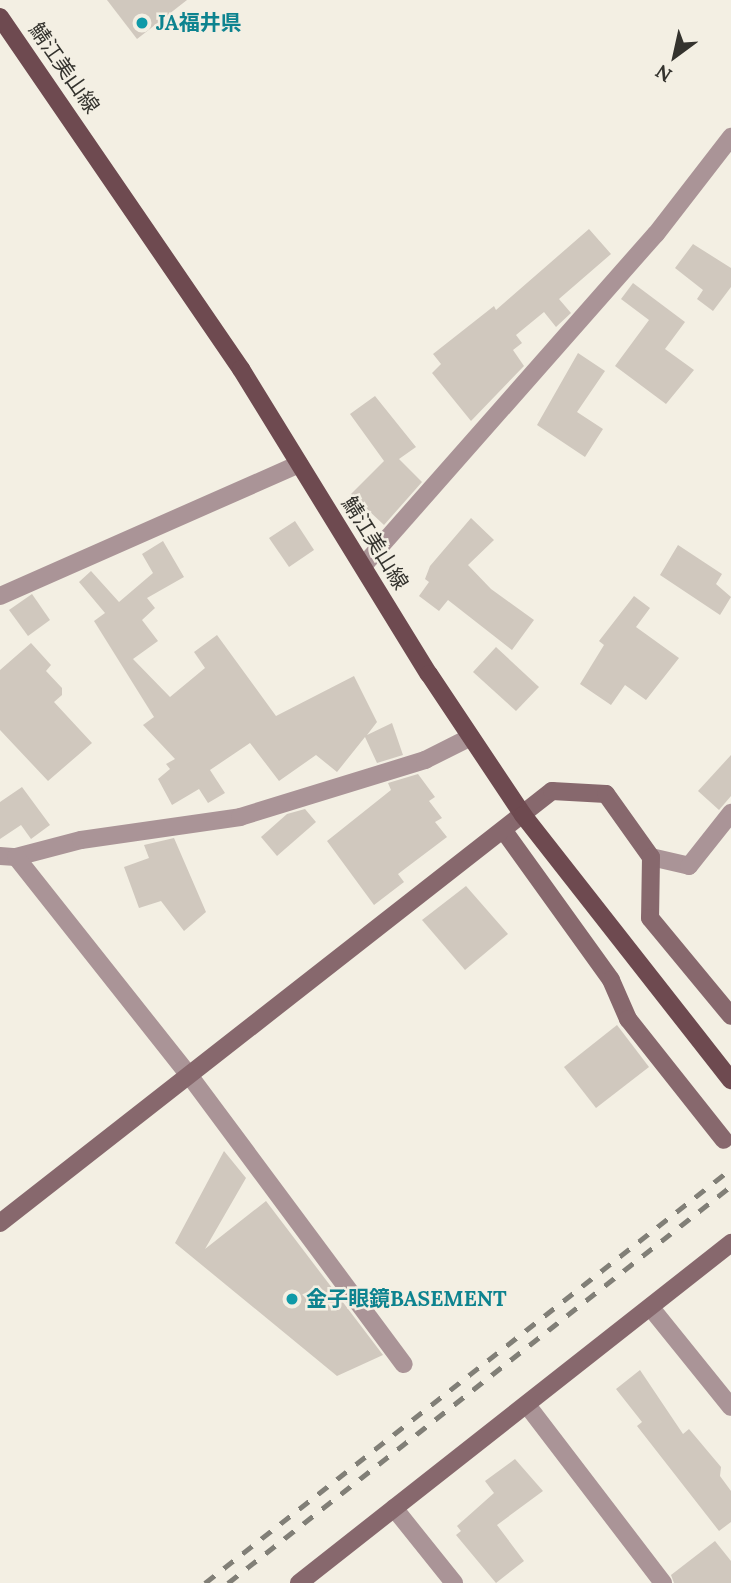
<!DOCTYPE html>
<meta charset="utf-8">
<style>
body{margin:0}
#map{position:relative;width:731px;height:1583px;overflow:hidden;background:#f3efe3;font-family:Lora,"Noto Sans JP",serif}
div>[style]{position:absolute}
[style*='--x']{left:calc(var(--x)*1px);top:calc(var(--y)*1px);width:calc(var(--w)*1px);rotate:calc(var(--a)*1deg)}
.building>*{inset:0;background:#d0c8be}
.street>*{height:18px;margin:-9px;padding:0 9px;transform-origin:9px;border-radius:9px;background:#aa9497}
.secondary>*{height:18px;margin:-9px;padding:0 9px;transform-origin:9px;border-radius:9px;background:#87686d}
.primary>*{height:18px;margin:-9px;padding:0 9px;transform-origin:9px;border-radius:9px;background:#6e4a50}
.rail>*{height:5px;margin-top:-2.5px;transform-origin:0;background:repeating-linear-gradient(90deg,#817f77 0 12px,transparent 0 24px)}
.dots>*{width:19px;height:19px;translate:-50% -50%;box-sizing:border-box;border:4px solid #f3efe3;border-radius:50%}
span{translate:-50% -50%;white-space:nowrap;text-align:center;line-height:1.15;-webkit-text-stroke:5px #f3efe3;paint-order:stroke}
.culture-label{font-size:21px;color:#0d838f;font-weight:700}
.left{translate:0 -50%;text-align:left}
.street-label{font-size:21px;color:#34332e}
.north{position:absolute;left:640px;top:21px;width:70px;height:70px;-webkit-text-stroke:5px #f3efe3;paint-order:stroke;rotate:213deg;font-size:19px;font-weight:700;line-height:28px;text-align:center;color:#34332e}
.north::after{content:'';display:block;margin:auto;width:24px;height:32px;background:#34332e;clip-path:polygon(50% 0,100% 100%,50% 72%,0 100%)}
</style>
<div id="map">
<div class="building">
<div style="clip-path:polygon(107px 0,187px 0,137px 39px)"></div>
<div style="clip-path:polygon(589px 229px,611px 254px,559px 299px,571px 313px,556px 327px,544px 312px,516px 335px,522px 343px,513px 350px,524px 366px,471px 421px,432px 373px,441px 364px,433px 354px,494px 306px,496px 310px)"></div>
<div style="clip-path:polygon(693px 244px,731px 268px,731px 287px,713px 311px,697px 299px,703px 290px,675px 268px)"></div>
<div style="clip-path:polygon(633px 283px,685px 322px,665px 349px,694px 370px,666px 404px,615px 366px,649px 320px,621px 299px)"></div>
<div style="clip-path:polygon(578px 353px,605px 371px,577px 412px,603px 429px,585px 457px,537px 425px)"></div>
<div style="clip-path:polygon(375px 396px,416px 447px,399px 459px,422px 482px,384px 525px,351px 494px,384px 461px,350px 414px)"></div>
<div style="clip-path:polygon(471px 518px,494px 540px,468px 565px,491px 589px,534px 620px,512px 650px,448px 600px,439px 611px,419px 596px,429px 582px,425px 579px,430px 566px)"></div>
<div style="clip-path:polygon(295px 521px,314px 550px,289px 567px,269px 538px)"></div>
<div style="clip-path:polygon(163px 541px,184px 577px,147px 598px,155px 608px,142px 620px,158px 641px,133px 659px,170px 697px,205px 668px,194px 652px,217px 635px,276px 716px,354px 676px,377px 722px,367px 735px,392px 723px,403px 755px,377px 763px,365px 737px,337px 772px,316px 755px,279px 781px,250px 743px,210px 770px,225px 793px,208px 803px,199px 789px,172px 805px,158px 779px,170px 769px,166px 764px,175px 759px,143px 725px,154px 717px,94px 621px,105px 613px,79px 582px,91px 571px,119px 602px,153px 573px,142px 554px)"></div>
<div style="clip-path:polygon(678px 545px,722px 574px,716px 584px,731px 597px,720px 615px,660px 575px)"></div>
<div style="clip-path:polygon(32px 594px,50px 620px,28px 636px,9px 610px)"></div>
<div style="clip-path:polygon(634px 596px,650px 608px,636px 627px,679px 658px,646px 700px,625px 685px,611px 705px,580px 684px,604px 645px,599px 641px)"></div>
<div style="clip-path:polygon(31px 643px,51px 665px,46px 671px,62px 688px,62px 695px,54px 702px,92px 743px,48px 781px,0 730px,0 670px)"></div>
<div style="clip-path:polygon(496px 647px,539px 687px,516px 711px,473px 672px)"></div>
<div style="clip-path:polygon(731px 755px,731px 796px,719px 810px,698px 791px)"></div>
<div style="clip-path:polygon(418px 774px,435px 797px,429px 801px,442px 818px,435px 822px,447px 837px,398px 874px,404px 882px,374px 905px,327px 841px,391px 790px,388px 783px)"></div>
<div style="clip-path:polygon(22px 787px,50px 825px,31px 839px,21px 825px,0 839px,0 802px)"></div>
<div style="clip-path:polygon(305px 809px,316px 822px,277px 856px,261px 837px,287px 814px)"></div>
<div style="clip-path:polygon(174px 838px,206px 912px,184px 931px,161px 901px,139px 908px,124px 867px,149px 858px,144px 845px)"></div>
<div style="clip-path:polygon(466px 886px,508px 934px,465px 970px,422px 920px)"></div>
<div style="clip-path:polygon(617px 1025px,649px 1067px,596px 1108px,564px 1067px)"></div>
<div style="clip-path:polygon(224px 1151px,246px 1178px,205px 1249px,266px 1201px,383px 1355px,337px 1376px,175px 1243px)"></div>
<div style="clip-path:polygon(640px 1370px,683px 1434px,689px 1429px,721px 1467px,720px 1476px,731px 1491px,731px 1522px,719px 1531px,637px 1426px,642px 1422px,616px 1389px)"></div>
<div style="clip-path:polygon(515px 1459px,543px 1491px,497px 1525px,524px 1561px,496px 1583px,456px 1535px,461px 1531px,457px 1526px,494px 1493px,485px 1481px)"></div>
<div style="clip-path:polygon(715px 1541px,731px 1561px,731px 1583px,674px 1583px,671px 1575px)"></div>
</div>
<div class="street">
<div style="--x:363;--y:566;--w:443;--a:-48.6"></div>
<div style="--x:656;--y:234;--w:123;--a:-52.3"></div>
<div style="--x:0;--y:596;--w:327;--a:-23.8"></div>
<div style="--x:0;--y:856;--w:16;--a:4"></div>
<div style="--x:16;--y:857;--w:67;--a:-14.7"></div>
<div style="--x:81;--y:840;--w:161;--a:-8.2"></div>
<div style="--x:240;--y:817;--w:194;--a:-17.1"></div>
<div style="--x:425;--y:760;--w:51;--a:-26.6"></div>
<div style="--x:16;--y:857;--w:278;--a:51.6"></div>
<div style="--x:189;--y:1075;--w:360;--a:53.4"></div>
<div style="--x:651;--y:857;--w:39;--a:13"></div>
<div style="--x:689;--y:866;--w:68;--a:-51.6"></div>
<div style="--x:651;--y:1308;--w:127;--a:51.1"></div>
<div style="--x:527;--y:1405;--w:224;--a:52.6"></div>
<div style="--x:394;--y:1508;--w:96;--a:51.3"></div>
</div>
<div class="secondary">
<div style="--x:504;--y:831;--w:183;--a:54.3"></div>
<div style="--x:611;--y:980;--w:43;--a:66.4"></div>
<div style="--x:628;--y:1019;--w:154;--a:51.6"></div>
<div style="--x:0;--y:1223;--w:701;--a:-38.05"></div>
<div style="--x:552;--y:791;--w:54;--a:3.2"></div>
<div style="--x:606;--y:794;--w:77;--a:54.5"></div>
<div style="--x:651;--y:857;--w:61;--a:90.9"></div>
<div style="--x:650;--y:918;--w:127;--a:50.4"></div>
<div style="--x:299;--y:1583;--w:550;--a:-38.2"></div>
</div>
<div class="primary">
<div style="--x:0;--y:17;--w:427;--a:55.6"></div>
<div style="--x:241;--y:369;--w:358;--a:58.4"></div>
<div style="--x:429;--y:674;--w:169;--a:56.3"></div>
<div style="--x:523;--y:815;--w:337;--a:51.9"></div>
</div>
<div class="rail">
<div style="--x:205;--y:1583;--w:669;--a:-38.21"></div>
<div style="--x:228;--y:1583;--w:641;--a:-38.28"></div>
</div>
<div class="dots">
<div style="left:142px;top:23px;background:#0f9aa8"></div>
<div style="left:292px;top:1299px;background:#0f9aa8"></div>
</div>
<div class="culture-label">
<span class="left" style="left:156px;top:23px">JA福井県</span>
<span class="left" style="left:306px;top:1299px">金子眼鏡BASEMENT</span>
</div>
<div class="street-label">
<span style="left:64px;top:68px;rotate:55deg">鯖江美山線</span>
<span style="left:375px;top:543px;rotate:58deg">鯖江美山線</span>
</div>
<div class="north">N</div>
</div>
